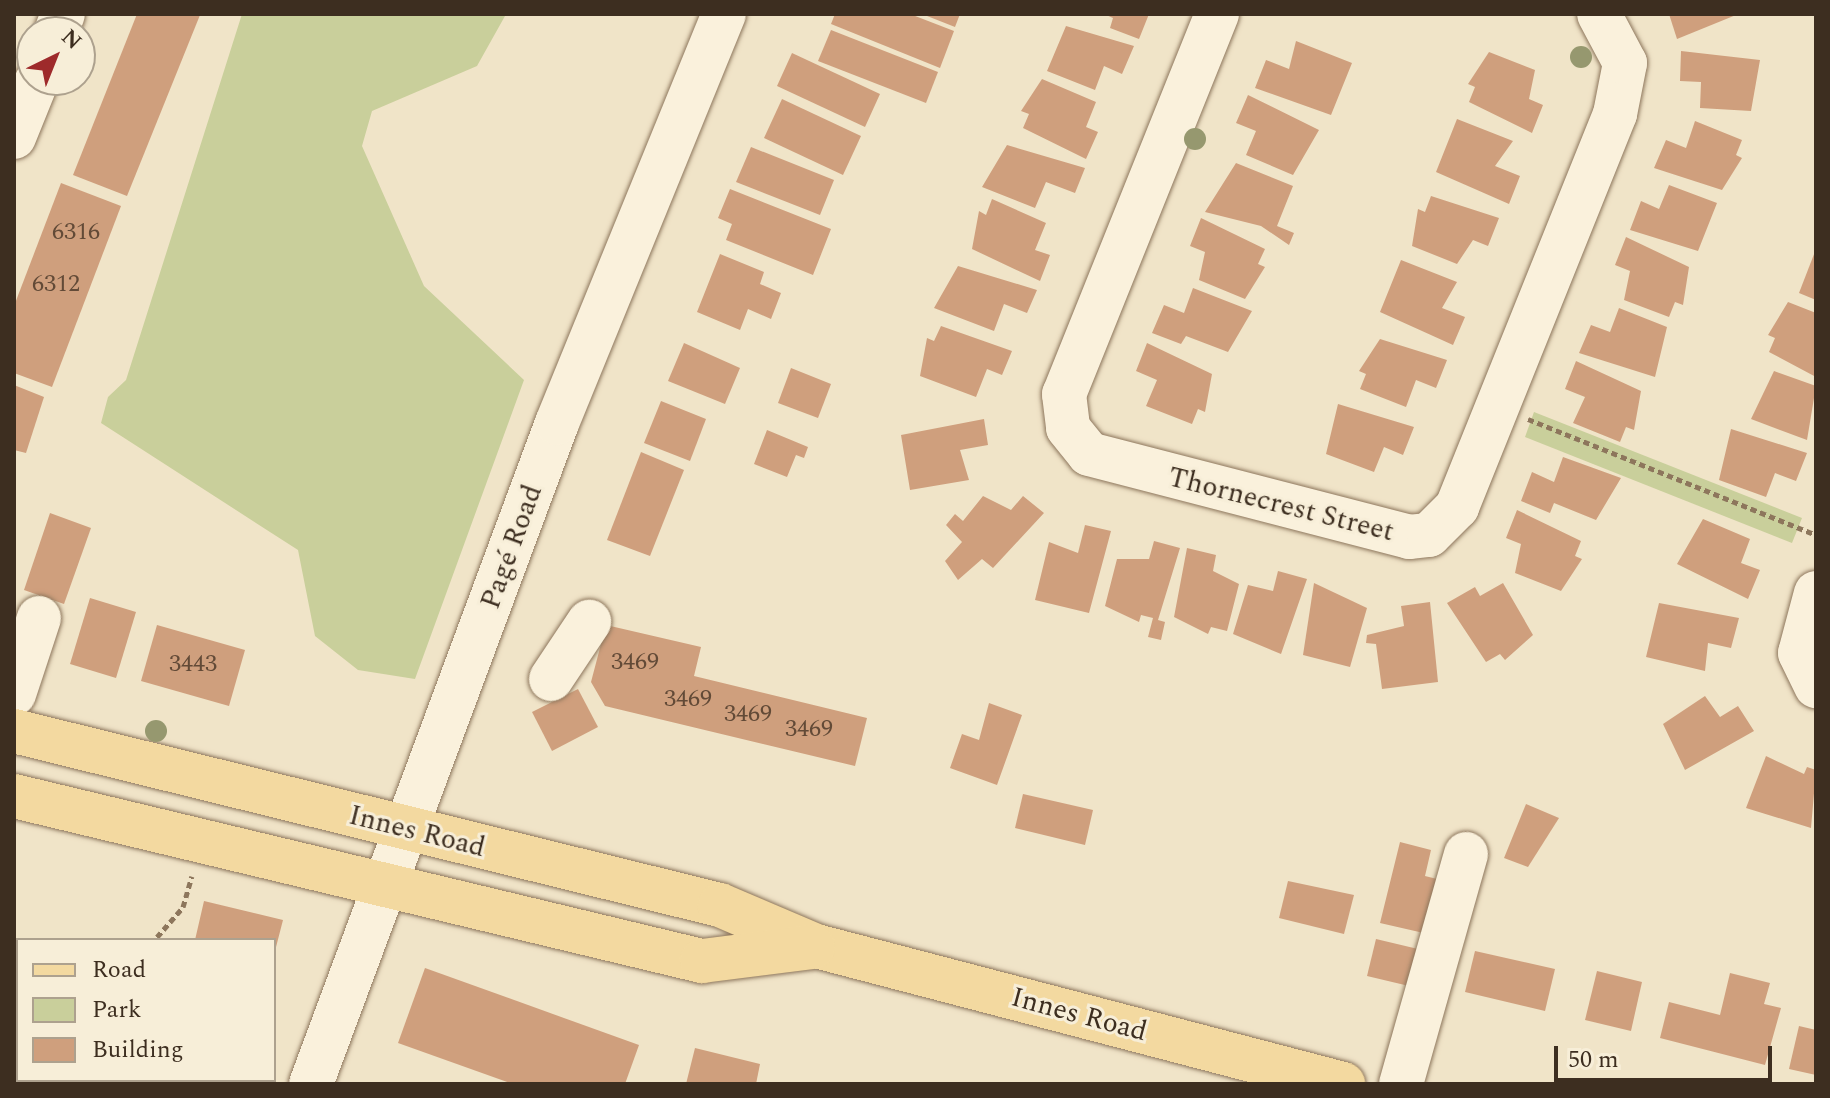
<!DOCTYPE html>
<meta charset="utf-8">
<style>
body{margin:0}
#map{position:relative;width:1830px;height:1098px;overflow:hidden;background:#f0e4c8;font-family:Spectral,serif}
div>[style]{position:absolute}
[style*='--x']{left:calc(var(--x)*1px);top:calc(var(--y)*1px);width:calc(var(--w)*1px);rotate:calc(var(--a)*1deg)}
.green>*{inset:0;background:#c9cf9b}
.building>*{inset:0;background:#cf9f7d}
.path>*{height:5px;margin-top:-2.5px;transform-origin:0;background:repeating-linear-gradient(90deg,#8d765c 0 6px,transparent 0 10px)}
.roads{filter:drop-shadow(0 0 2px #8d765c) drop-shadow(0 0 2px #8d765c)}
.minor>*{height:44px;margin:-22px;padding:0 22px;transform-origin:22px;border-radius:22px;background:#faf1dc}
.major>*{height:44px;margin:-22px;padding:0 22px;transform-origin:22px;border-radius:22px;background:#f3d9a0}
.trees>*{width:22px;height:22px;margin:-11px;border-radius:50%;background:#96986f}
span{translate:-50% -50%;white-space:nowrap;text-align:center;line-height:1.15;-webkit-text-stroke:6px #f7eed8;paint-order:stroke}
.number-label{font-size:24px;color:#624a37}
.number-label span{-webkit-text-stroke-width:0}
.street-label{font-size:28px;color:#3d2e20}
.frame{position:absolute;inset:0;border:16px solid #3d2e20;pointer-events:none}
.legend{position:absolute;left:16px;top:938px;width:260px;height:144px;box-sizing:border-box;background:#f7eed8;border:2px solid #ada18e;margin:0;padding:10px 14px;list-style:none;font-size:24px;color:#3d2e20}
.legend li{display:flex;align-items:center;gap:16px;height:40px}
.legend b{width:40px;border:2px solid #ada18e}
.north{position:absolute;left:16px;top:16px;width:80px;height:80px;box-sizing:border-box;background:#f7eed8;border:2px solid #ada18e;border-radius:50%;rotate:43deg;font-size:22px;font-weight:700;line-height:32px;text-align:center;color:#3d2e20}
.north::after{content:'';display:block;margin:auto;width:28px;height:36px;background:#9e2a2b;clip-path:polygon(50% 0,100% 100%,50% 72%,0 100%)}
.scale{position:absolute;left:1554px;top:1046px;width:218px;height:36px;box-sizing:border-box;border:4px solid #3d2e20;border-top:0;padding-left:10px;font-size:24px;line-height:28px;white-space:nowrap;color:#3d2e20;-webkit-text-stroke:6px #f7eed8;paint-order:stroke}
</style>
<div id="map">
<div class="green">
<div style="clip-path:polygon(242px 14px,505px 16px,477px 66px,372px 111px,362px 146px,424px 286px,524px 380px,415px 679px,358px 670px,315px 636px,298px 550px,101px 423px,108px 397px,126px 380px)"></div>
<div style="clip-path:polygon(1534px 412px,1802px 518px,1792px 543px,1525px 437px)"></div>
</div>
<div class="building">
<div style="clip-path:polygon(137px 14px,200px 15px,127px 196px,73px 175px)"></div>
<div style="clip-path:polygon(835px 14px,910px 14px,954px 31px,940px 68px,831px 24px)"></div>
<div style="clip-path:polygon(922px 14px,960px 14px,955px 27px)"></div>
<div style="clip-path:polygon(1104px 14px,1149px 14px,1139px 39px,1110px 28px,1113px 18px)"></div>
<div style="clip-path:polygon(1669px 14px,1735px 14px,1736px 15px,1677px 39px)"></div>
<div style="clip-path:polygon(1066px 26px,1134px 46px,1122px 74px,1104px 66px,1095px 90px,1047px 71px)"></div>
<div style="clip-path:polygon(831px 30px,938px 72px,926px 103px,818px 61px)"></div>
<div style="clip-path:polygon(1296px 41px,1352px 63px,1331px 115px,1255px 88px,1266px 60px,1289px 69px)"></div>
<div style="clip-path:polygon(1681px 51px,1760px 60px,1751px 111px,1700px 108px,1701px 82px,1680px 81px)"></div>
<div style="clip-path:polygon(1489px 52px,1535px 70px,1529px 99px,1543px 105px,1532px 133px,1469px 102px,1475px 87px,1468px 84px)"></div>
<div style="clip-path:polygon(792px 53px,880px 94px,865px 127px,777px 86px)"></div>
<div style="clip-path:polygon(1042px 79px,1096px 102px,1086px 127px,1098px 132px,1086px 159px,1023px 128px,1029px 114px,1021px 111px)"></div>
<div style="clip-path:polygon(1248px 95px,1319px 130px,1293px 175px,1246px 155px,1256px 131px,1236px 123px)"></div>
<div style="clip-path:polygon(782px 99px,861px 136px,843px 175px,764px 138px)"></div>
<div style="clip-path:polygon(1457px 119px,1513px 141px,1495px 166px,1520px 176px,1509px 204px,1436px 172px)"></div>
<div style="clip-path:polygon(1695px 121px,1742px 140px,1736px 155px,1742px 158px,1722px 190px,1654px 168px,1666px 140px,1686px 148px)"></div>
<div style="clip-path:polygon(1007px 145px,1085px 168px,1075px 193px,1046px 182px,1035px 208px,982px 187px)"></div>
<div style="clip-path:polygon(751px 147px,834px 180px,820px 215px,736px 182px)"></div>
<div style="clip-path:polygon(1236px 163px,1293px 186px,1277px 226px,1294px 233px,1289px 245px,1261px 226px,1205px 212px)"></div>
<div style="clip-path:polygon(61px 183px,121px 206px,52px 387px,14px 373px,14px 306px)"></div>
<div style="clip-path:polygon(1669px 185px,1717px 203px,1698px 251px,1630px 230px,1641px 201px,1659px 209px)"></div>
<div style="clip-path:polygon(730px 189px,831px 229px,813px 275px,726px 240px,732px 224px,718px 218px)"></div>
<div style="clip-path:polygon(1431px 196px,1499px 218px,1488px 246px,1473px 240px,1457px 264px,1412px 246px,1418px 209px,1425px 212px)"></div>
<div style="clip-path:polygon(992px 199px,1046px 223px,1035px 250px,1050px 255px,1040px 281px,972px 249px,979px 211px,986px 215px)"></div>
<div style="clip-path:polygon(1201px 218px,1265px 249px,1258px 264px,1265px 267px,1245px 299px,1199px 280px,1205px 252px,1190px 246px)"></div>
<div style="clip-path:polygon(1626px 237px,1689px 267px,1683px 305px,1675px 302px,1669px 317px,1624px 300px,1630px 271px,1615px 265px)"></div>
<div style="clip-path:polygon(1816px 249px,1816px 300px,1799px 293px)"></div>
<div style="clip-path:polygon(720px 254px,764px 272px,760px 284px,781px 293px,771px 319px,748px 309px,740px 330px,697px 312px)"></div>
<div style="clip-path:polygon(1401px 260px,1457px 282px,1442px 308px,1465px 317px,1453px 345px,1380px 312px)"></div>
<div style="clip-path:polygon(958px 266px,1037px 290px,1027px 313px,1004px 304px,994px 331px,934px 308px)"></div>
<div style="clip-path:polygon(1193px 288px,1252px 311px,1228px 352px,1186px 336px,1181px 344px,1152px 333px,1164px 305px,1184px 313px)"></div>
<div style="clip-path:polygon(1788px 302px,1816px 313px,1816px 377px,1769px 352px,1775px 338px,1768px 335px)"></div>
<div style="clip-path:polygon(1619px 308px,1667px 327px,1655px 377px,1579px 353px,1591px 325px,1610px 332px)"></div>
<div style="clip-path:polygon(941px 326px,1012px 351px,1002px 375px,987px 369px,976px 397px,920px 376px,927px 338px,934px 341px)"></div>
<div style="clip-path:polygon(1380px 339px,1447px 360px,1436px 388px,1416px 380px,1406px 407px,1360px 389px,1366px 374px,1359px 371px)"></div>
<div style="clip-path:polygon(684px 343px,740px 368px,725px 404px,668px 381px)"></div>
<div style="clip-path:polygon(1147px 343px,1212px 374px,1205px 412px,1198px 409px,1192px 424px,1146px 406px,1157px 380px,1136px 371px)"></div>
<div style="clip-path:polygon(1576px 361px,1641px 391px,1634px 430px,1626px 427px,1620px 442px,1573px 423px,1585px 397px,1565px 389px)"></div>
<div style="clip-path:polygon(791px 368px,831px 384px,818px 418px,778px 403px)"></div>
<div style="clip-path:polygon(1774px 371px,1816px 386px,1807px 440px,1751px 419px)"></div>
<div style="clip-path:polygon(14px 385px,44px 397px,26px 453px,14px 450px)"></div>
<div style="clip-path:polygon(661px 401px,706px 419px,690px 461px,644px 443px)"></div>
<div style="clip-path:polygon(1338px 404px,1414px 427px,1403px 455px,1384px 447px,1374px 472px,1326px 454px)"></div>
<div style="clip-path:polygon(984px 419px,988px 445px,960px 450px,969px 480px,910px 490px,901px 435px)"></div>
<div style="clip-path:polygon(1731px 429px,1807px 453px,1796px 481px,1775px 473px,1766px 497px,1719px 480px)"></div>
<div style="clip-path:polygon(767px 430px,808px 447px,804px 458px,796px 455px,787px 477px,754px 464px)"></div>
<div style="clip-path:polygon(641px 452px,684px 470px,650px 556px,607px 540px)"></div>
<div style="clip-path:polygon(1563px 457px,1621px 478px,1596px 520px,1554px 503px,1550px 513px,1521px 501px,1532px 472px,1554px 482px)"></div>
<div style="clip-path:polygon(983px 496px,1011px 510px,1023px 496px,1044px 513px,993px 568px,982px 559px,958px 580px,945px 561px,962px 542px,946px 525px,955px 514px,963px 521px)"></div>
<div style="clip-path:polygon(1517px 510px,1581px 541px,1575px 556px,1582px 559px,1561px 591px,1515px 573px,1521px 544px,1506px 538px)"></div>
<div style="clip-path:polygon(50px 513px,91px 528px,64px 604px,24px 590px)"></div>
<div style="clip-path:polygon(1703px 519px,1750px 539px,1741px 563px,1760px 570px,1748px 599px,1677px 564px)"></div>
<div style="clip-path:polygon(1085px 525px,1111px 531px,1089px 613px,1035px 600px,1049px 542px,1078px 553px)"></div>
<div style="clip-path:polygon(1154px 541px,1180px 548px,1158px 620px,1165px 622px,1161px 640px,1148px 637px,1153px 618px,1141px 615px,1139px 622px,1105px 606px,1117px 559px,1149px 559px)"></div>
<div style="clip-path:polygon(1187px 548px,1216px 555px,1213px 571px,1239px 584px,1227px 631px,1211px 627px,1208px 634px,1174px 617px)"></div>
<div style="clip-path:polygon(1278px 571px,1307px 579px,1281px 654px,1233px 634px,1248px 585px,1273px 591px)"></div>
<div style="clip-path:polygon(1314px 583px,1367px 608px,1350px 667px,1303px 655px)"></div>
<div style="clip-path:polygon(1503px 583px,1533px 635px,1505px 660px,1500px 654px,1486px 662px,1447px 603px,1475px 587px,1480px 596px)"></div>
<div style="clip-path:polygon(90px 598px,136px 612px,116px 678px,70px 664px)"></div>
<div style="clip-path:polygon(1430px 602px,1438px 682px,1382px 689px,1376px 644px,1366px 643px,1367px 635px,1404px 626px,1401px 606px)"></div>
<div style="clip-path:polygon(1659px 603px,1739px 618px,1731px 648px,1708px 643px,1705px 671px,1646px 657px)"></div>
<div style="clip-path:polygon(157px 625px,245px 650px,229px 706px,141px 681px)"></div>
<div style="clip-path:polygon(606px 625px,701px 647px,694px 676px,867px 718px,855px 766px,605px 706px,591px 682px)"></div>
<div style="clip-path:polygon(578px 689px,598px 727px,552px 751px,532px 712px)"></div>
<div style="clip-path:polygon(1705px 696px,1720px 717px,1738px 706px,1754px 731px,1685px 770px,1663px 724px)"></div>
<div style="clip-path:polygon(989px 703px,1022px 715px,997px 785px,950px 768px,962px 734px,979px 740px)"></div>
<div style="clip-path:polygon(1766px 756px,1804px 774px,1807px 767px,1816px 770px,1811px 828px,1746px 808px)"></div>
<div style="clip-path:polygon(1023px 794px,1093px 810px,1085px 845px,1015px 828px)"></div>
<div style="clip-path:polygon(1526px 804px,1559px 818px,1528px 867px,1504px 858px)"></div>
<div style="clip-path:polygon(1400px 842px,1431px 850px,1425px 876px,1441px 880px,1428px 934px,1380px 923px)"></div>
<div style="clip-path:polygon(1288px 881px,1354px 895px,1344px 934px,1279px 918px)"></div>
<div style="clip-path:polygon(204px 901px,283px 920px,275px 951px,274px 940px,195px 940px)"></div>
<div style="clip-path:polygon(1376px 939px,1418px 949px,1409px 986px,1367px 976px)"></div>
<div style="clip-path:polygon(1475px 951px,1555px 969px,1545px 1011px,1465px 992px)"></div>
<div style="clip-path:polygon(425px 968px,639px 1045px,625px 1084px,513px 1084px,398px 1043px)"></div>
<div style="clip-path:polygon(1597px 971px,1642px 982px,1631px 1031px,1585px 1020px)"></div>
<div style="clip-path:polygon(1730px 973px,1770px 983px,1764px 1004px,1781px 1008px,1765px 1065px,1660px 1038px,1669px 1002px,1720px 1015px)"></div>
<div style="clip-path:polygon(1799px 1026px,1816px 1030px,1816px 1075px,1789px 1069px)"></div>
<div style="clip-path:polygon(695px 1048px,760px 1064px,756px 1084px,686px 1084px)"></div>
<div style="clip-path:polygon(133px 1080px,203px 1080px,132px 1084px)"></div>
</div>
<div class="path">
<div style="--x:1528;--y:419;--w:310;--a:21.9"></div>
<div style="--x:157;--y:937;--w:40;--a:-49"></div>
<div style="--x:183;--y:907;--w:32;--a:-74"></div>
</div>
<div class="roads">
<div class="minor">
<div style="--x:1217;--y:14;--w:410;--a:111.9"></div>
<div style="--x:1064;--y:394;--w:34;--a:83"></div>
<div style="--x:1068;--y:428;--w:33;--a:51"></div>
<div style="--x:1089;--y:454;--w:331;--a:14.5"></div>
<div style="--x:1409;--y:537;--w:20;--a:-6"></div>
<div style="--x:1429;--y:535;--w:40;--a:-45"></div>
<div style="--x:1457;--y:507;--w:424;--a:-68.1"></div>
<div style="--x:1615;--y:114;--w:52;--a:-78.9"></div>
<div style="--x:1625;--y:63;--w:55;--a:-118"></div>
<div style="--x:56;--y:32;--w:19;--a:-69"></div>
<div style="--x:14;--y:137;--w:61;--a:-68"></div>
<div style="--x:1816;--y:593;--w:62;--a:104.9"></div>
<div style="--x:1800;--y:653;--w:37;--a:64"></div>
<div style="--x:551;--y:679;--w:69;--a:-56.3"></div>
<div style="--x:14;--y:694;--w:80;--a:-71.8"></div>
<div style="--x:311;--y:1084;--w:705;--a:-69.59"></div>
<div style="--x:557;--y:423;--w:442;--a:-67.8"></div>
<div style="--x:1401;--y:1084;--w:239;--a:-74.2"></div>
</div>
<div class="major">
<div style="--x:14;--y:731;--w:727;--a:13.85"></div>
<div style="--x:720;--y:905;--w:104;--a:23.1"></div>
<div style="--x:816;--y:946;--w:545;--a:14.67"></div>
<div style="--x:14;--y:796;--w:708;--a:13.49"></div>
<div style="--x:702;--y:961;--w:112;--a:-7.2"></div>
</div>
</div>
<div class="trees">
<div style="left:1581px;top:57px"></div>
<div style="left:1195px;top:139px"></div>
<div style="left:156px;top:731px"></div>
</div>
<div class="number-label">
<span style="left:76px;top:233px">6316</span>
<span style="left:56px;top:285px">6312</span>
<span style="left:635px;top:663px">3469</span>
<span style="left:193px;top:665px">3443</span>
<span style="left:688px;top:700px">3469</span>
<span style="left:748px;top:715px">3469</span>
<span style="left:809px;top:730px">3469</span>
</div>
<div class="street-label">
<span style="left:1281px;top:505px;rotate:14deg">Thornecrest Street</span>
<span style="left:512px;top:547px;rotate:-70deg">Pagé Road</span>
<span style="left:417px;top:832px;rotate:14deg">Innes Road</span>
<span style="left:1079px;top:1015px;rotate:15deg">Innes Road</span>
</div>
<div class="frame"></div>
<ul class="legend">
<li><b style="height:10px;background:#f3d9a0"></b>Road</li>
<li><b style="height:22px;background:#c9cf9b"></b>Park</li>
<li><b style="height:22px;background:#cf9f7d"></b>Building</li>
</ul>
<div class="north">N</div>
<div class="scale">50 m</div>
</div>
